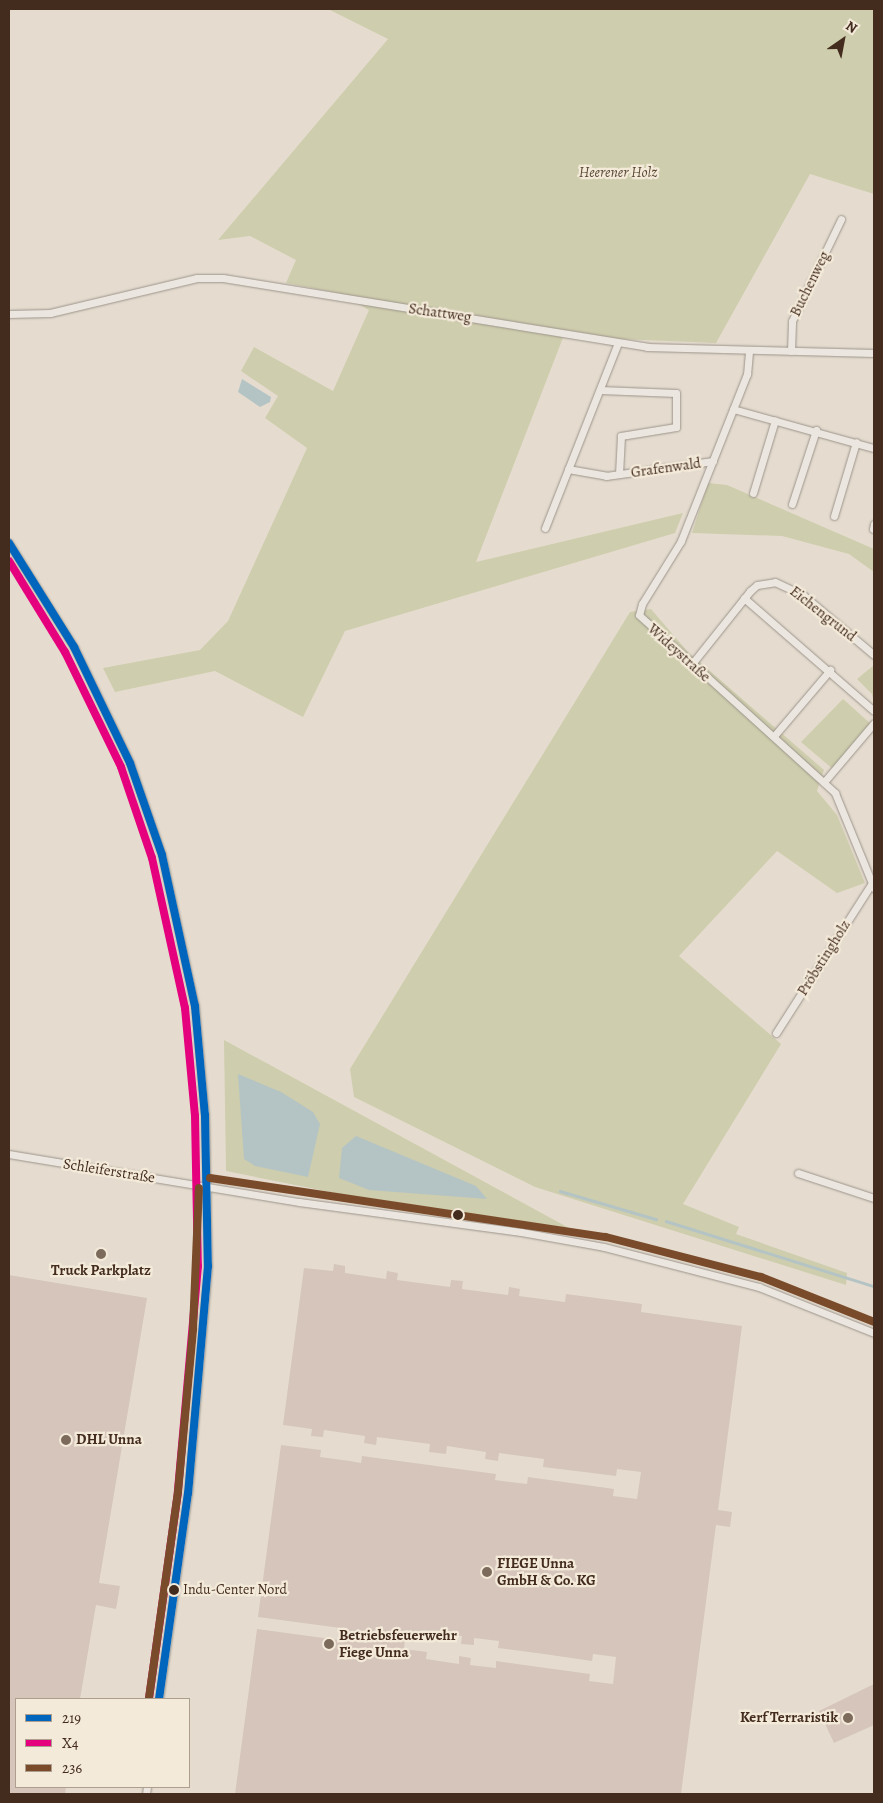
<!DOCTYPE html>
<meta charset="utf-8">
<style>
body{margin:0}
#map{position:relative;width:883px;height:1803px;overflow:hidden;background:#e5dccf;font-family:Alegreya,serif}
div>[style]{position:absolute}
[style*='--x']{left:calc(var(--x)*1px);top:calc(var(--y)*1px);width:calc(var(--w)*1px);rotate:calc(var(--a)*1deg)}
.green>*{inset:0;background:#cecdad}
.water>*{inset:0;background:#b4c4c4}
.stream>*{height:2.5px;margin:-1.25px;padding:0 1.25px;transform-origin:1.25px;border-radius:1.25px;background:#b4c4c4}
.building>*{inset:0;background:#d5c5bb}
.roads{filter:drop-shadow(0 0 1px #9c948b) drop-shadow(0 0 1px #9c948b)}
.street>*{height:7px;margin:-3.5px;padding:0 3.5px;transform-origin:3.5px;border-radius:3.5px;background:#ebe6df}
.bus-1>*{height:8px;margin:-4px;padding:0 4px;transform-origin:4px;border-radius:4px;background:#0065bd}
.bus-2>*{height:8px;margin:-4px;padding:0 4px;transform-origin:4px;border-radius:4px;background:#e5007d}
.bus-3>*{height:8px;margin:-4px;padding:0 4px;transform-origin:4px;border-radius:4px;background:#7a4b2a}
.dots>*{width:14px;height:14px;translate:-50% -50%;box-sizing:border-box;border:2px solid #f4eada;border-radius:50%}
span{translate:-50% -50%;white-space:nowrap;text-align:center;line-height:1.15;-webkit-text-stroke:4.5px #f4eada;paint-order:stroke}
.bus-label{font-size:14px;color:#432c1d}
.left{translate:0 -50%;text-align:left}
.park-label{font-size:15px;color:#5b4a34;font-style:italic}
.street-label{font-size:15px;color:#432c1d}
.poi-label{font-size:15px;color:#432c1d;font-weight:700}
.right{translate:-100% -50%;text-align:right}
.frame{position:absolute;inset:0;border:10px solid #432c1d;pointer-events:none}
.legend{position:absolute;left:15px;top:1698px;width:175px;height:90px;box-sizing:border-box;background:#f4eada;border:1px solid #ad9e8e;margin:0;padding:6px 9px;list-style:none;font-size:15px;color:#432c1d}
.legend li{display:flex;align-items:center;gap:10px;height:25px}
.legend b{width:25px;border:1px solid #ad9e8e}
.north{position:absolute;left:818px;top:15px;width:50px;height:50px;-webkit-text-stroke:4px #f4eada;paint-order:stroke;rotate:33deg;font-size:14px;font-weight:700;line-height:20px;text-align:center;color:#432c1d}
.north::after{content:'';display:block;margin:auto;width:18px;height:22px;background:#432c1d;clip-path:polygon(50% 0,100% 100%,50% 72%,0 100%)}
</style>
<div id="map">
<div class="green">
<div style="clip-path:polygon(328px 9px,874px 9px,874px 194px,810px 174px,716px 343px,619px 339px,566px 330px,476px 562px,683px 513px,675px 533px,345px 631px,303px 717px,215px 671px,115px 692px,103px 668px,200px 650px,228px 621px,307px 448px,265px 418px,278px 396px,241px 371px,254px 347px,333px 391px,369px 310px,338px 293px,286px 283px,296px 260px,250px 236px,218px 240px,388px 39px)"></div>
<div style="clip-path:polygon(708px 483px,727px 485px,874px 549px,874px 572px,849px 554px,782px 536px,692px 533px)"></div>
<div style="clip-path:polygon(651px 609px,687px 651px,824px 770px,817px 791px,837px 815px,865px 883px,837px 893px,777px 851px,679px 956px,781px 1044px,683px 1204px,739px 1227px,736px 1234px,847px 1273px,846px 1285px,535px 1187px,354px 1097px,350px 1069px,630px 612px)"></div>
<div style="clip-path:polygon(874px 665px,873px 672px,874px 704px,872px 694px,857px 679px)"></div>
<div style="clip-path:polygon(843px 699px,872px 725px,834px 770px,801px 742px)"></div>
<div style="clip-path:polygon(224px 1040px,569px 1228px,335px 1193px,226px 1171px)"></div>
</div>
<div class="water">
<div style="clip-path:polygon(242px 379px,271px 397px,270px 402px,260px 407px,238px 392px)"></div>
<div style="clip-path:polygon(238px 1074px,281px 1092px,313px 1112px,320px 1124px,308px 1177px,255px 1166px,244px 1159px)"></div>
<div style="clip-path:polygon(356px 1136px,476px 1186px,487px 1199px,369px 1190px,339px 1178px,342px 1148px)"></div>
</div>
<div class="stream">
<div style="--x:560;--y:1191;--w:100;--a:16.3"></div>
<div style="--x:666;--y:1221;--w:218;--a:17.4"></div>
</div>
<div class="building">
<div style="clip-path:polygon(evenodd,334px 1264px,345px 1266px,345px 1273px,386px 1279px,387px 1271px,398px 1273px,397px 1280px,450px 1287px,451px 1280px,463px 1281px,462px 1289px,508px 1295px,509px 1287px,520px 1289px,519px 1296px,565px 1302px,566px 1294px,642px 1304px,641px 1312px,742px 1326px,718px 1510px,732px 1512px,730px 1527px,716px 1525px,681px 1794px,235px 1794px,257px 1629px,346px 1641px,348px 1629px,258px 1617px,281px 1445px,321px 1450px,320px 1457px,350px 1461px,361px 1463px,362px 1456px,496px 1474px,495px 1480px,527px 1484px,528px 1477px,614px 1489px,613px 1496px,637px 1499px,641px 1472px,617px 1469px,616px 1476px,576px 1471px,543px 1467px,544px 1459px,499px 1453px,498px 1461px,485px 1459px,486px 1452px,447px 1446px,446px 1454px,429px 1452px,430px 1444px,377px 1437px,376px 1445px,364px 1443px,365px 1436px,324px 1430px,323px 1437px,311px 1436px,312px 1429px,283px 1425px,304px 1268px,333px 1271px,334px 1264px,430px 1632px,462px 1636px,461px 1644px,474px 1645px,474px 1638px,499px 1641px,498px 1648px,544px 1654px,592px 1661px,593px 1654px,616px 1657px,613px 1684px,589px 1681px,590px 1674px,496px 1661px,496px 1668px,470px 1665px,471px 1658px,459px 1656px,459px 1664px,426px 1659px,427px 1652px,404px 1649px,405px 1637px,429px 1640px,430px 1632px)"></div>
<div style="clip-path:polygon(9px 1275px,147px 1298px,99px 1583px,120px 1586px,116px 1609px,96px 1605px,80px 1699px,16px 1699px,16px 1787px,66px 1787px,65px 1794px,9px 1794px)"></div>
<div style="clip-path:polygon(874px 1684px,874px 1725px,834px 1743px,819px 1711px)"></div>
</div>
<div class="roads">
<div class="street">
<div style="--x:9;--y:314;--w:41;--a:-1.4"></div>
<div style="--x:50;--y:313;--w:151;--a:-13.4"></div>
<div style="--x:197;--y:278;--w:26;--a:0"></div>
<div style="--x:223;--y:278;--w:430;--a:9.2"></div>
<div style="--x:647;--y:347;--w:227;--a:1.5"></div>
<div style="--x:791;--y:351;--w:30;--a:-88"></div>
<div style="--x:792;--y:321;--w:113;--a:-64.3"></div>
<div style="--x:749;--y:352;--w:22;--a:95"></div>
<div style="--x:747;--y:374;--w:180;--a:111.6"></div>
<div style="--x:681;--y:541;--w:74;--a:121.8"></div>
<div style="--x:642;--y:604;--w:11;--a:105"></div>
<div style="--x:639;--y:615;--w:265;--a:42.2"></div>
<div style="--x:835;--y:793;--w:103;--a:67.7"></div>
<div style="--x:600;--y:390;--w:76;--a:2.3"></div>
<div style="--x:676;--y:393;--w:34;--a:90"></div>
<div style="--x:676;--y:427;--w:56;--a:170.7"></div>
<div style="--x:621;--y:436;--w:38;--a:93"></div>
<div style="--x:733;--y:409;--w:146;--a:15.5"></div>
<div style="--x:568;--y:469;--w:39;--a:10"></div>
<div style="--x:606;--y:476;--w:108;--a:-8"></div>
<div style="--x:753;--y:493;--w:76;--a:-73.2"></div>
<div style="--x:792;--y:504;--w:78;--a:-72"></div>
<div style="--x:834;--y:516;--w:77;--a:-73.4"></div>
<div style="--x:545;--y:528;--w:199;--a:-68.5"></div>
<div style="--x:873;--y:529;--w:5;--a:-79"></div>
<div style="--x:9;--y:543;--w:123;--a:58"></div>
<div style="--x:74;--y:647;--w:129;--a:64.2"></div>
<div style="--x:130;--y:763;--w:97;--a:70.8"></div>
<div style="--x:162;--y:855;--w:155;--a:77.7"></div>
<div style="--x:195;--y:1006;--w:109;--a:84.8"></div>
<div style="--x:205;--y:1115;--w:151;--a:88.9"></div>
<div style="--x:208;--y:1266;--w:228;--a:95"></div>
<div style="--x:188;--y:1493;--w:208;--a:98"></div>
<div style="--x:744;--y:598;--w:172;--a:41"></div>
<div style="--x:691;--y:665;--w:95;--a:-51.4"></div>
<div style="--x:750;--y:591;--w:9;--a:-41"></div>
<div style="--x:757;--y:585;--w:18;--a:-9"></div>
<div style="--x:775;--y:582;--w:31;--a:25"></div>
<div style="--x:803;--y:595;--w:93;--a:40.2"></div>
<div style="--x:774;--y:736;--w:87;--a:-49.7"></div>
<div style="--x:824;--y:782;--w:77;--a:-49.7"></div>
<div style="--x:776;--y:1033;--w:178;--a:-57.4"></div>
<div style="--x:9;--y:1154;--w:294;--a:9.4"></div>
<div style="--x:299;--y:1202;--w:224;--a:7.7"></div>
<div style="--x:521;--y:1232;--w:84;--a:10.2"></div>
<div style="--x:604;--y:1247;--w:160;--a:14.5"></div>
<div style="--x:759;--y:1287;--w:124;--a:21.8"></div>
<div style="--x:798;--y:1173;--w:80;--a:18.2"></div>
<div style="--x:146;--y:1794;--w:7;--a:-82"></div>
</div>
</div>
<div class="bus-1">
<div style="--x:9;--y:543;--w:123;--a:58"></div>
<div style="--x:74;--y:647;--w:129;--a:64.2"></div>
<div style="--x:130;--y:763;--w:97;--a:70.8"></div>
<div style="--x:162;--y:855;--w:155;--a:77.7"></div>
<div style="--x:195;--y:1006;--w:109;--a:84.8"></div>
<div style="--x:205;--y:1115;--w:151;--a:88.9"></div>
<div style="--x:208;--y:1266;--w:228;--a:95"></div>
<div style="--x:188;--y:1493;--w:208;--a:98"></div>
</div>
<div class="bus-2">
<div style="--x:9;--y:561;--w:107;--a:58.4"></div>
<div style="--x:65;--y:652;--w:128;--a:64"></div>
<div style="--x:121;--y:767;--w:96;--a:71.2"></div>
<div style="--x:152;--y:858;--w:154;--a:77.6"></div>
<div style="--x:185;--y:1008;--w:108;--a:84.7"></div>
<div style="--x:195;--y:1116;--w:150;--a:88.9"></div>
<div style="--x:198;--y:1266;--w:227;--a:95.1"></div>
<div style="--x:178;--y:1492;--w:208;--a:98"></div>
</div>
<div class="bus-3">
<div style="--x:210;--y:1178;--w:400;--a:8.5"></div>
<div style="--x:606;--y:1237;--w:160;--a:14.5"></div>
<div style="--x:761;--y:1277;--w:122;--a:21.7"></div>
<div style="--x:149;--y:1698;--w:208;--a:-82"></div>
<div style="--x:178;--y:1492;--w:164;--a:-84.7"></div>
<div style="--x:193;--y:1329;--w:141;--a:-87.6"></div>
</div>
<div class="dots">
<div style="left:458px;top:1215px;background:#432c1d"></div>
<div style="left:101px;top:1254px;background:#7c6a5b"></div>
<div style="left:66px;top:1440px;background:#7c6a5b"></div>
<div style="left:487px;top:1572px;background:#7c6a5b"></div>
<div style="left:174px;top:1590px;background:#432c1d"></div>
<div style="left:329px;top:1644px;background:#7c6a5b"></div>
<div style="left:848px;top:1718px;background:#7c6a5b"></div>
</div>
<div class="bus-label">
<span class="left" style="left:183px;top:1590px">Indu-Center Nord</span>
</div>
<div class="park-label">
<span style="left:618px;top:173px">Heerener Holz</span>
</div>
<div class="street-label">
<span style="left:810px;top:284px;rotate:-64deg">Buchenweg</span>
<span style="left:440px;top:313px;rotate:8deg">Schattweg</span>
<span style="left:666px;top:468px;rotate:-8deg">Grafenwald</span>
<span style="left:823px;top:614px;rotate:38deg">Eichengrund</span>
<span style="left:679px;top:653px;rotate:42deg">Wideystraße</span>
<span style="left:824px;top:958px;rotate:-58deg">Pröbstingholz</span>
<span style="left:109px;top:1171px;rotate:9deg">Schleiferstraße</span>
</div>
<div class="poi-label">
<span style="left:101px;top:1271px">Truck Parkplatz</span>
<span class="left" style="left:76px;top:1440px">DHL Unna</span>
<span class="left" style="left:497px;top:1572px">FIEGE Unna<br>GmbH &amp; Co. KG</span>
<span class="left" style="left:339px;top:1644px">Betriebsfeuerwehr<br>Fiege Unna</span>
<span class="right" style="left:838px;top:1718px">Kerf Terraristik</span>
</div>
<div class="frame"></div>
<ul class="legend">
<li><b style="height:6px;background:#0065bd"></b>219</li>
<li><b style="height:6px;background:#e5007d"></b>X4</li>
<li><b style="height:6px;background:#7a4b2a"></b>236</li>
</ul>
<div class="north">N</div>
</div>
